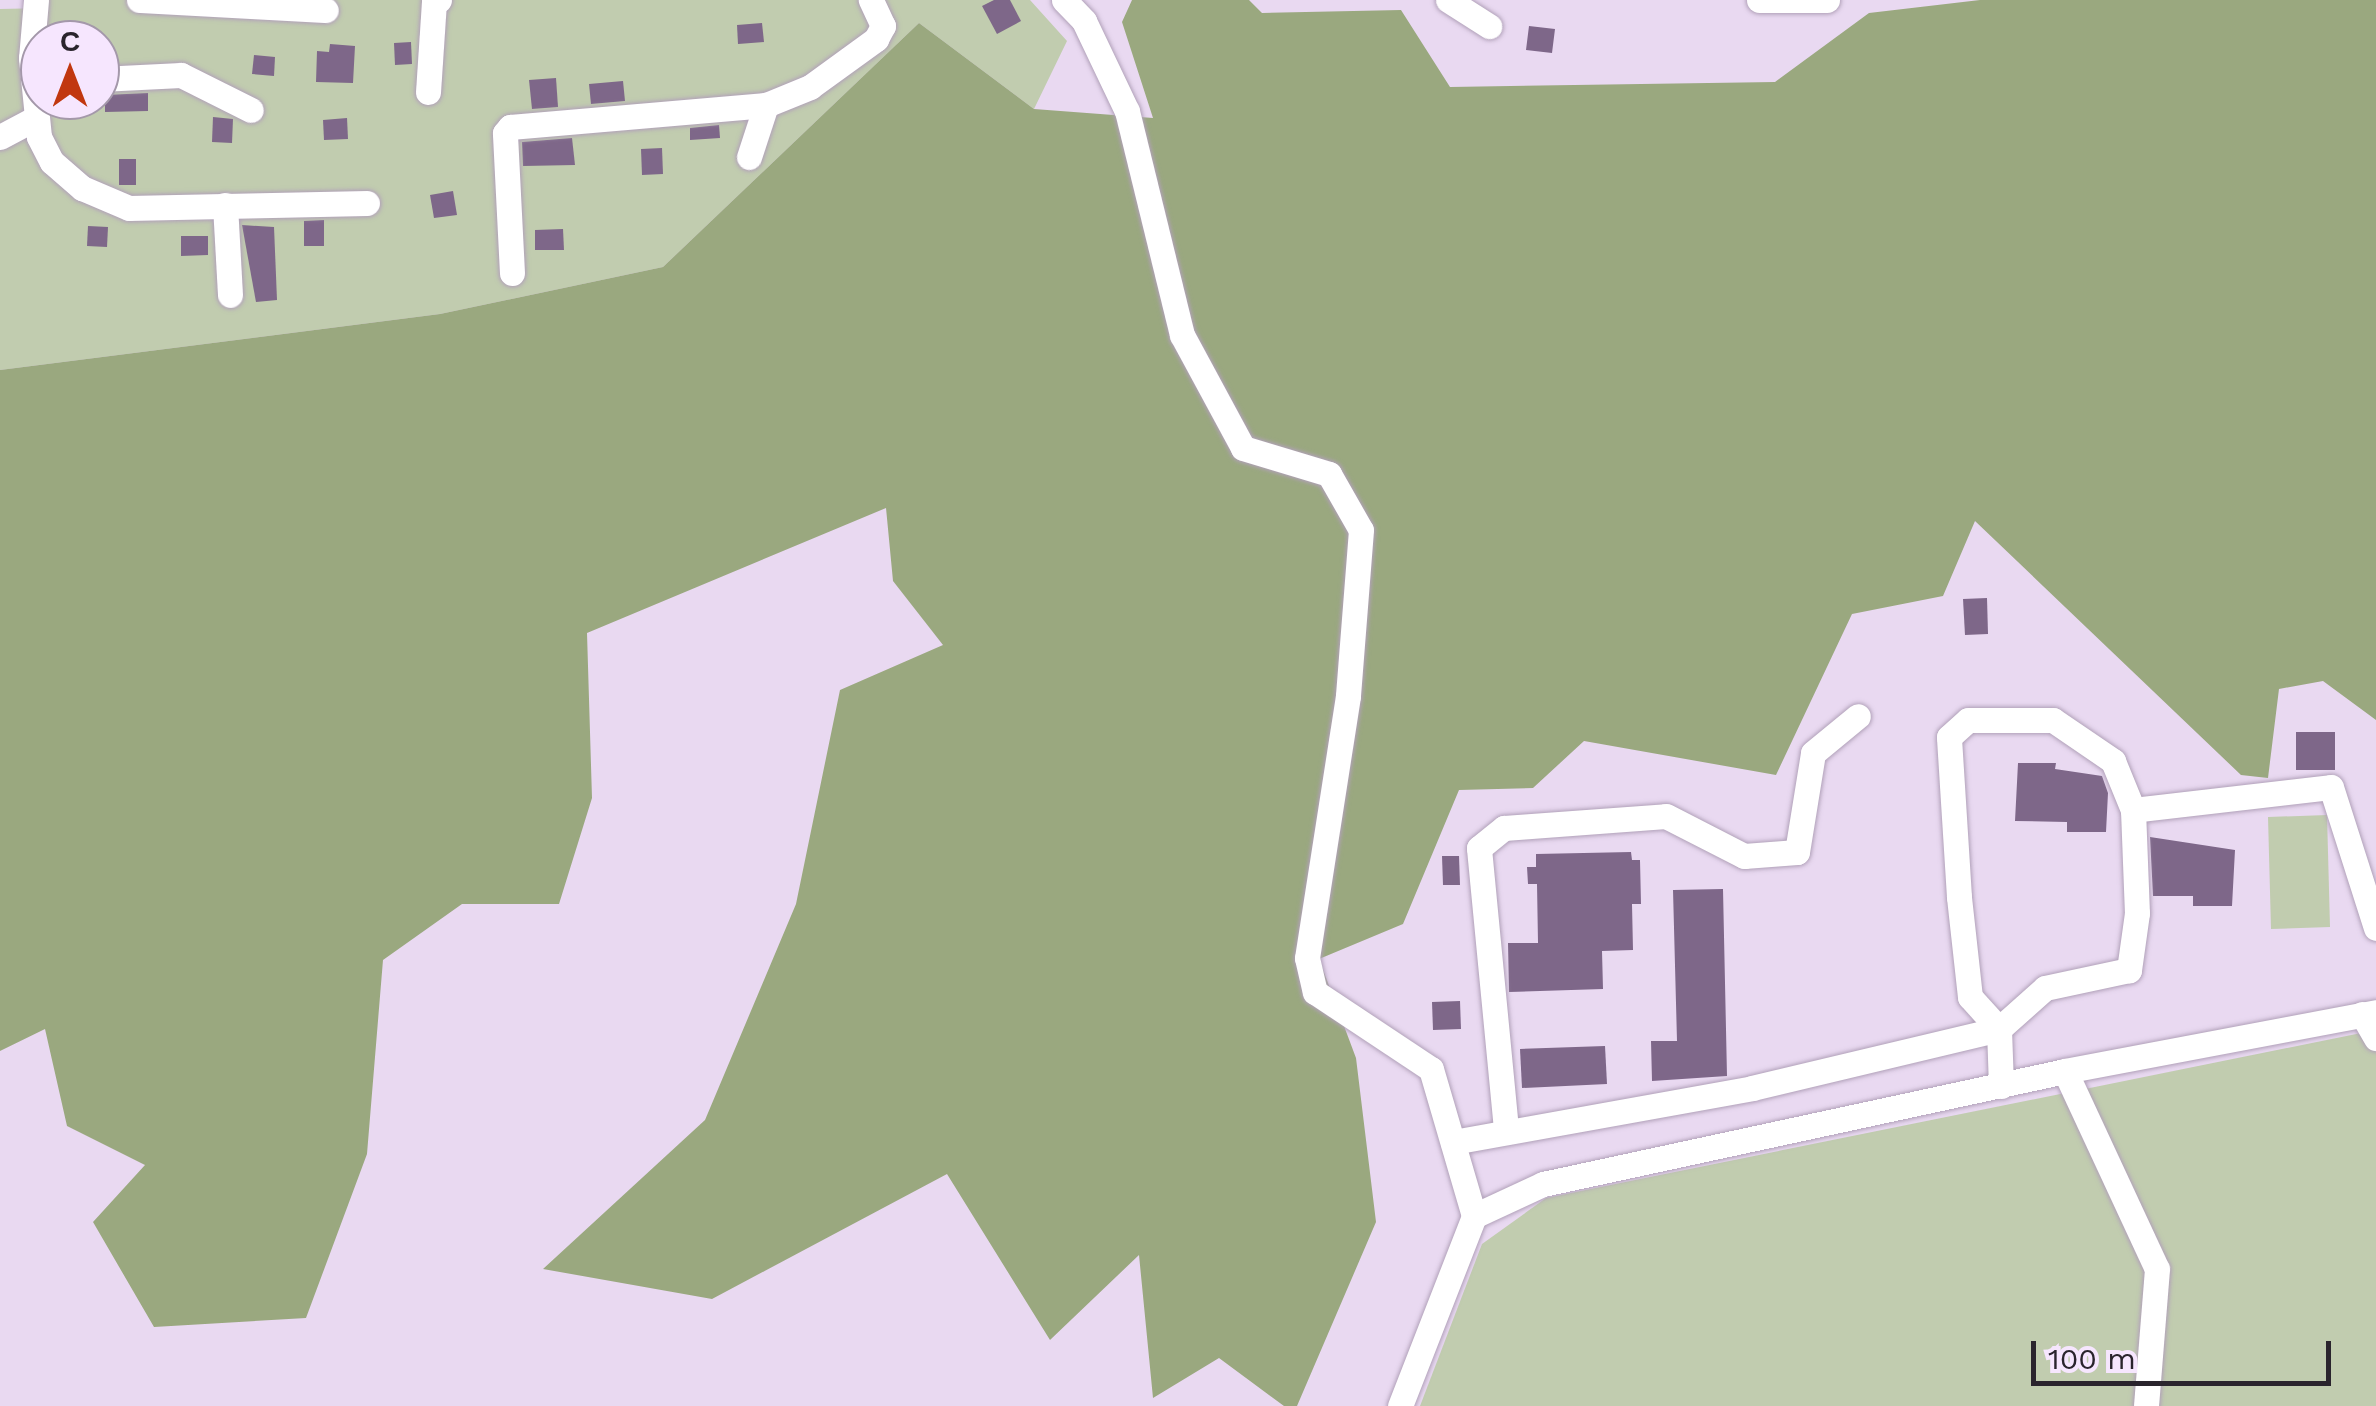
<!DOCTYPE html>
<meta charset="utf-8">
<style>
body{margin:0}
#map{position:relative;width:2376px;height:1406px;overflow:hidden;background:#e9d9f1;font-family:"Work Sans",sans-serif}
div>[style]{position:absolute}
[style*='--x']{left:calc(var(--x)*1px);top:calc(var(--y)*1px);width:calc(var(--w)*1px);rotate:calc(var(--a)*1deg)}
.green>*{inset:0;background:#c1ccaf}
.forest>*{inset:0;background:#9aa87f}
.building>*{inset:0;background:#7e6789}
.roads{filter:drop-shadow(0 0 2px #b1a1b9) drop-shadow(0 0 2px #b1a1b9)}
.minor>*{height:25px;margin:-12.5px;padding:0 12.5px;transform-origin:12.5px;border-radius:12.5px;background:#fff}
span{translate:-50% -50%;white-space:nowrap;text-align:center;line-height:1.15;-webkit-text-stroke:8px #f6e6fe;paint-order:stroke}
.north{position:absolute;left:20px;top:20px;width:100px;height:100px;box-sizing:border-box;background:#f6e6fe;border:2px solid #a498aa;border-radius:50%;rotate:0deg;font-size:28px;font-weight:700;line-height:40px;text-align:center;color:#2a242d}
.north::after{content:'';display:block;margin:auto;width:35px;height:45px;background:#c1370f;clip-path:polygon(50% 0,100% 100%,50% 72%,0 100%)}
.scale{position:absolute;left:2031px;top:1341px;width:300px;height:45px;box-sizing:border-box;border:5px solid #2a242d;border-top:0;padding-left:12px;font-size:30px;line-height:35px;white-space:nowrap;color:#2a242d;-webkit-text-stroke:8px #f6e6fe;paint-order:stroke}
</style>
<div id="map">
<div class="green">
<div style="clip-path:polygon(evenodd,48px 0,1030px 0,1067px 41px,1034px 109px,919px 23px,663px 267px,440px 314px,0 370px,0 9px,46px 8px,48px 0,40px 40px,100px 40px,100px 100px,40px 100px,40px 40px)"></div>
<div style="clip-path:polygon(2327px 815px,2330px 927px,2271px 929px,2268px 817px)"></div>
<div style="clip-path:polygon(2376px 1030px,2376px 1406px,1420px 1406px,1482px 1244px,1546px 1198px)"></div>
</div>
<div class="forest">
<div style="clip-path:polygon(1132px 0,1249px 0,1262px 13px,1401px 10px,1450px 87px,1775px 82px,1869px 13px,1980px 0,2376px 0,2376px 720px,2323px 681px,2279px 689px,2268px 778px,2241px 775px,1975px 521px,1943px 596px,1852px 614px,1776px 775px,1584px 741px,1533px 788px,1459px 790px,1403px 924px,1319px 959px,1356px 1058px,1376px 1222px,1297px 1406px,1284px 1406px,1219px 1358px,1153px 1398px,1139px 1255px,1050px 1340px,947px 1174px,712px 1299px,543px 1269px,705px 1120px,796px 904px,840px 690px,943px 645px,893px 581px,886px 508px,587px 633px,592px 798px,559px 904px,462px 904px,383px 960px,367px 1154px,306px 1318px,154px 1327px,93px 1222px,145px 1165px,67px 1126px,45px 1029px,0 1051px,0 370px,440px 314px,663px 267px,919px 23px,1034px 109px,1153px 118px,1122px 22px)"></div>
</div>
<div class="building">
<div style="clip-path:polygon(994px 0,1010px 0,1021px 21px,997px 34px,982px 6px)"></div>
<div style="clip-path:polygon(762px 23px,764px 42px,738px 44px,737px 25px)"></div>
<div style="clip-path:polygon(1529px 26px,1555px 29px,1552px 53px,1526px 50px)"></div>
<div style="clip-path:polygon(411px 42px,412px 64px,395px 65px,394px 43px)"></div>
<div style="clip-path:polygon(330px 44px,355px 46px,353px 83px,316px 82px,317px 51px,329px 52px)"></div>
<div style="clip-path:polygon(254px 55px,275px 57px,274px 76px,252px 74px)"></div>
<div style="clip-path:polygon(556px 78px,558px 107px,532px 109px,529px 80px)"></div>
<div style="clip-path:polygon(623px 81px,625px 101px,591px 104px,589px 84px)"></div>
<div style="clip-path:polygon(148px 93px,148px 111px,105px 112px,105px 95px)"></div>
<div style="clip-path:polygon(213px 117px,233px 119px,232px 143px,212px 142px)"></div>
<div style="clip-path:polygon(347px 118px,348px 139px,324px 140px,323px 120px)"></div>
<div style="clip-path:polygon(719px 125px,720px 138px,690px 140px,690px 128px)"></div>
<div style="clip-path:polygon(572px 138px,575px 165px,523px 166px,522px 142px)"></div>
<div style="clip-path:polygon(662px 148px,663px 174px,642px 175px,641px 149px)"></div>
<div style="clip-path:polygon(119px 159px,136px 159px,136px 185px,119px 185px)"></div>
<div style="clip-path:polygon(453px 191px,457px 215px,434px 218px,430px 195px)"></div>
<div style="clip-path:polygon(324px 220px,324px 246px,304px 246px,304px 221px)"></div>
<div style="clip-path:polygon(242px 225px,274px 227px,277px 300px,256px 302px)"></div>
<div style="clip-path:polygon(88px 226px,108px 227px,107px 247px,87px 246px)"></div>
<div style="clip-path:polygon(563px 229px,564px 250px,535px 250px,535px 230px)"></div>
<div style="clip-path:polygon(181px 236px,208px 236px,208px 255px,181px 256px)"></div>
<div style="clip-path:polygon(1987px 598px,1988px 634px,1965px 635px,1963px 599px)"></div>
<div style="clip-path:polygon(2296px 732px,2335px 732px,2335px 770px,2296px 770px)"></div>
<div style="clip-path:polygon(2018px 763px,2056px 763px,2055px 769px,2102px 776px,2108px 793px,2106px 832px,2067px 832px,2067px 822px,2015px 821px)"></div>
<div style="clip-path:polygon(2150px 837px,2235px 850px,2232px 906px,2193px 906px,2193px 896px,2153px 896px)"></div>
<div style="clip-path:polygon(1631px 852px,1632px 860px,1640px 860px,1641px 904px,1632px 904px,1633px 950px,1602px 951px,1603px 989px,1509px 992px,1508px 943px,1538px 943px,1537px 884px,1528px 884px,1527px 867px,1536px 867px,1536px 854px)"></div>
<div style="clip-path:polygon(1442px 856px,1459px 856px,1460px 885px,1443px 885px)"></div>
<div style="clip-path:polygon(1723px 889px,1727px 1076px,1652px 1081px,1651px 1041px,1677px 1041px,1673px 890px)"></div>
<div style="clip-path:polygon(1460px 1001px,1461px 1029px,1433px 1030px,1432px 1002px)"></div>
<div style="clip-path:polygon(1605px 1046px,1607px 1084px,1522px 1088px,1520px 1049px)"></div>
</div>
<div class="roads">
<div class="minor">
<div style="--x:36;--y:0;--w:58;--a:94.9"></div>
<div style="--x:31;--y:58;--w:79;--a:84.2"></div>
<div style="--x:39;--y:137;--w:28;--a:63"></div>
<div style="--x:52;--y:162;--w:40;--a:41"></div>
<div style="--x:82;--y:188;--w:51;--a:23.1"></div>
<div style="--x:129;--y:208;--w:238;--a:-1.2"></div>
<div style="--x:139;--y:0;--w:187;--a:3.1"></div>
<div style="--x:1064;--y:0;--w:29;--a:46"></div>
<div style="--x:1084;--y:21;--w:100;--a:64.5"></div>
<div style="--x:1127;--y:111;--w:231;--a:76.2"></div>
<div style="--x:1182;--y:335;--w:128;--a:61.6"></div>
<div style="--x:1243;--y:448;--w:90;--a:16.8"></div>
<div style="--x:1329;--y:474;--w:64;--a:60.3"></div>
<div style="--x:1361;--y:530;--w:167;--a:94.5"></div>
<div style="--x:1348;--y:696;--w:265;--a:98.9"></div>
<div style="--x:1307;--y:958;--w:35;--a:77"></div>
<div style="--x:1315;--y:992;--w:139;--a:33.6"></div>
<div style="--x:1431;--y:1069;--w:153;--a:73.7"></div>
<div style="--x:1448;--y:0;--w:49;--a:32.4"></div>
<div style="--x:1759;--y:0;--w:68;--a:0"></div>
<div style="--x:100;--y:79;--w:81;--a:-2.8"></div>
<div style="--x:181;--y:75;--w:78;--a:26.6"></div>
<div style="--x:428;--y:92;--w:91;--a:-86.2"></div>
<div style="--x:434;--y:1;--w:5;--a:-11"></div>
<div style="--x:0;--y:137;--w:40;--a:-28"></div>
<div style="--x:749;--y:157;--w:55;--a:-71.9"></div>
<div style="--x:225;--y:205;--w:90;--a:86.8"></div>
<div style="--x:512;--y:273;--w:140;--a:-92.9"></div>
<div style="--x:505;--y:133;--w:8;--a:-50"></div>
<div style="--x:510;--y:127;--w:257;--a:-4.9"></div>
<div style="--x:766;--y:105;--w:48;--a:-22.2"></div>
<div style="--x:810;--y:87;--w:82;--a:-36"></div>
<div style="--x:876;--y:39;--w:15;--a:-62"></div>
<div style="--x:883;--y:26;--w:29;--a:-115"></div>
<div style="--x:1968;--y:720;--w:85;--a:0"></div>
<div style="--x:2053;--y:720;--w:73;--a:34.3"></div>
<div style="--x:2113;--y:761;--w:53;--a:67.8"></div>
<div style="--x:2133;--y:810;--w:103;--a:87.8"></div>
<div style="--x:2137;--y:913;--w:58;--a:98"></div>
<div style="--x:2129;--y:970;--w:86;--a:167.9"></div>
<div style="--x:2045;--y:988;--w:62;--a:138.3"></div>
<div style="--x:1999;--y:1029;--w:43;--a:-132.2"></div>
<div style="--x:1970;--y:997;--w:101;--a:-96.3"></div>
<div style="--x:1959;--y:897;--w:160;--a:-93.6"></div>
<div style="--x:1949;--y:737;--w:25;--a:-42"></div>
<div style="--x:2133;--y:810;--w:199;--a:-6.6"></div>
<div style="--x:2331;--y:787;--w:148;--a:72.3"></div>
<div style="--x:2362;--y:1014;--w:28;--a:60"></div>
<div style="--x:2065;--y:1071;--w:218;--a:65.1"></div>
<div style="--x:2157;--y:1269;--w:137;--a:94.6"></div>
<div style="--x:1506;--y:1129;--w:282;--a:-95.5"></div>
<div style="--x:1479;--y:848;--w:32;--a:-39"></div>
<div style="--x:1504;--y:828;--w:162;--a:-4.2"></div>
<div style="--x:1666;--y:816;--w:88;--a:27.1"></div>
<div style="--x:1744;--y:856;--w:53;--a:-4.3"></div>
<div style="--x:1797;--y:852;--w:100;--a:-80.8"></div>
<div style="--x:1813;--y:753;--w:58;--a:-39.4"></div>
<div style="--x:1453;--y:1142;--w:304;--a:-10.2"></div>
<div style="--x:1752;--y:1088;--w:254;--a:-13.4"></div>
<div style="--x:1999;--y:1029;--w:57;--a:88"></div>
<div style="--x:1400;--y:1406;--w:204;--a:-68.7"></div>
<div style="--x:1474;--y:1216;--w:76;--a:-24.9"></div>
<div style="--x:1543;--y:1184;--w:534;--a:-12.21"></div>
<div style="--x:2065;--y:1071;--w:317;--a:-10.7"></div>
</div>
</div>
<div class="north">С</div>
<div class="scale">100 m</div>
</div>
